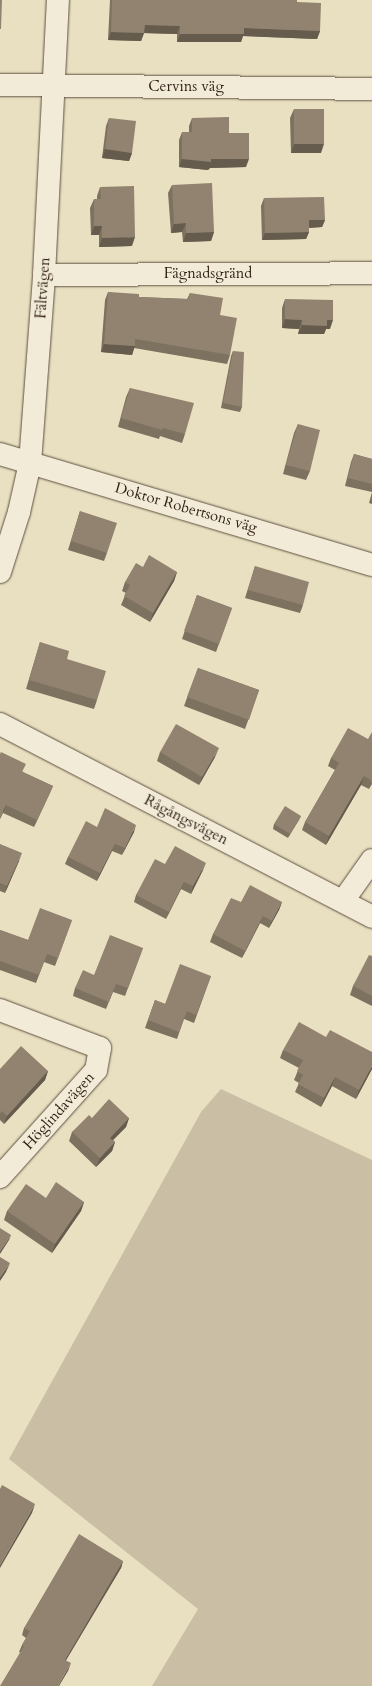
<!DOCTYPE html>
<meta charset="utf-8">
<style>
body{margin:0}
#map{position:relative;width:372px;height:1686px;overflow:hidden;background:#e9e0c1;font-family:Cardo,serif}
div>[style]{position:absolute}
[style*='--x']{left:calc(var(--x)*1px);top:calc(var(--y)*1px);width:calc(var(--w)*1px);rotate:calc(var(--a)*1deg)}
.green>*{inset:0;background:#cabfa4}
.roads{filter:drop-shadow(0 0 1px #5f4f41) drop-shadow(0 0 1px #5f4f41)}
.minor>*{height:22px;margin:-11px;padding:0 11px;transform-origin:11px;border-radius:11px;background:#f1ebd7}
.wall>*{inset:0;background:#7d715f}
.shaded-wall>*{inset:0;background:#665c4e}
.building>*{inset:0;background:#91836f}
span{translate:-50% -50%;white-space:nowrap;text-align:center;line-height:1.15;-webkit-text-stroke:3.5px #f1ebd7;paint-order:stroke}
.street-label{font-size:15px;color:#311f16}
</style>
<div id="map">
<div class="green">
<div style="clip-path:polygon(221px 1089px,372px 1160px,372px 1686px,152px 1686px,198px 1609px,9px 1459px,201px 1112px)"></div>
</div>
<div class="roads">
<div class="minor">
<div style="--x:0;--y:85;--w:372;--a:0.6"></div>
<div style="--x:44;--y:275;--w:328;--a:-0.3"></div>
<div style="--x:0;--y:454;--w:388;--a:16.6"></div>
<div style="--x:0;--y:572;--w:63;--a:-72.4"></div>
<div style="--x:19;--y:512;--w:50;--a:-77.3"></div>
<div style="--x:30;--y:463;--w:189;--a:-85.7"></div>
<div style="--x:44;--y:275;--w:275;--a:-87.1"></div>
<div style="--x:0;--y:724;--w:419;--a:27.4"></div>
<div style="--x:343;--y:901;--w:50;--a:-54.7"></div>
<div style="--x:0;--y:1010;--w:107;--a:20.8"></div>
<div style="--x:100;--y:1048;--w:22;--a:100"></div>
<div style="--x:96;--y:1070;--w:144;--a:131.9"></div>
</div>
</div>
<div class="wall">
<div style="clip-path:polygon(110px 0,297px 0,297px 2px,320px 31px,317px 39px,243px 36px,241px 42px,177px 42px,177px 34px,144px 33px,141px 41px,108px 40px)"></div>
<div style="clip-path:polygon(294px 109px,321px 153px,291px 153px,290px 118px)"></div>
<div style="clip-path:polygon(109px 118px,132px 153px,129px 161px,102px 158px,106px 126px)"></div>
<div style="clip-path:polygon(192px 118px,229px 133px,246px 167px,210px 168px,208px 170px,179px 167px,179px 140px,182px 132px,189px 132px,189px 126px)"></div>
<div style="clip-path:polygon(172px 185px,214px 232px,211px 241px,183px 242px,182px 232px,171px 233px,168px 193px)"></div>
<div style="clip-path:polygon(100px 187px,132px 246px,99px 247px,99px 235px,91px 235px,90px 208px,94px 199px,97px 199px,97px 196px)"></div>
<div style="clip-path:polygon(264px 198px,325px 220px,322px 227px,309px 228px,309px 232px,306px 239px,262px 240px,261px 206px)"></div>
<div style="clip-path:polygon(108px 292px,139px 297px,187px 299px,190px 293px,220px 315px,230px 355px,227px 364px,134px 348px,132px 355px,101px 352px,105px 300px)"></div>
<div style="clip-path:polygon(285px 299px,330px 329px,326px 329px,324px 334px,298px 334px,299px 329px,282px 328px,282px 308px)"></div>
<div style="clip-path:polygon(233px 351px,242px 407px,240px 412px,221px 408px,231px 356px)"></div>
<div style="clip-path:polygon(130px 388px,185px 434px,182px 443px,160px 436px,159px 439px,118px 427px,126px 397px)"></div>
<div style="clip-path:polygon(298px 424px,310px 471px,306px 480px,283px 474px,294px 433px)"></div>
<div style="clip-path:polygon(354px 454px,372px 459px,372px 504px,369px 503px,372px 492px,345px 486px,351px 462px)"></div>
<div style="clip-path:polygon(80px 511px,107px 553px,104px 561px,68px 550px)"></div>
<div style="clip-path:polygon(255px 566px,303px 605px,300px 613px,245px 598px)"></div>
<div style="clip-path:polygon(143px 567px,177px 572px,174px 581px,150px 622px,121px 605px,126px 593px,122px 591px,125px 582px)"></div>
<div style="clip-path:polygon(197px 595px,232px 608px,216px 652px,182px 639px)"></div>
<div style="clip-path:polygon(40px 642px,67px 659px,97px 700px,94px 709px,26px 689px)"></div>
<div style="clip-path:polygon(198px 668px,259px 690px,245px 729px,184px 706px)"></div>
<div style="clip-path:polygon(368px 739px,372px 784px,369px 789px,361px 785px,326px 845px,302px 830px,305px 822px,335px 770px,328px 766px,331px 758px)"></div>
<div style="clip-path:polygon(160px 752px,215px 757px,199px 785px,157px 761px)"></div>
<div style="clip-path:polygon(0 754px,23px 772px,53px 786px,34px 827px,3px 813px)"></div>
<div style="clip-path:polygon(301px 816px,299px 820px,288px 838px,273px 829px,274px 824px)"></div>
<div style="clip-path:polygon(97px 827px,134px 832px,122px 855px,112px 851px,97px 881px,65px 864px,68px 857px)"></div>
<div style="clip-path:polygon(0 844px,19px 861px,5px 893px,0 891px)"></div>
<div style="clip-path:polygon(165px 864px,203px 870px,191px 894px,181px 889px,166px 919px,134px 902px,136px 895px)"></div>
<div style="clip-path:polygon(241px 902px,282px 902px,279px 910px,269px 928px,260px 923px,242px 958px,210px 942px,213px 934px)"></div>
<div style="clip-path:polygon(72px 920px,55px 966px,44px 962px,36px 983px,0 970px,0 930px,28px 940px)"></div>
<div style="clip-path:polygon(143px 948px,125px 996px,113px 992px,106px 1009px,73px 996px,75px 988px,94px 975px)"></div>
<div style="clip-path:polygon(372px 956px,372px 1006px,350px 995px,353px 986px)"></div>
<div style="clip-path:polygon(211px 976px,194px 1023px,184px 1019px,177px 1039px,145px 1028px,155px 1000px,165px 1004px)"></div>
<div style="clip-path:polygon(283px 1050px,372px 1069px,356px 1099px,332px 1086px,321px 1107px,295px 1092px,299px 1083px,294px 1080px,299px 1068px,280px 1058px)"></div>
<div style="clip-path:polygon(0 1069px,48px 1071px,45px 1080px,4px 1124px,0 1120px)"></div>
<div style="clip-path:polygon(92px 1118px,129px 1118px,126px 1127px,113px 1140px,115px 1142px,112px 1151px,96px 1167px,69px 1141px,72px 1132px)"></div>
<div style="clip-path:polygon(46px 1198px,84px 1202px,81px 1211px,52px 1253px,4px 1220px,7px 1211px)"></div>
<div style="clip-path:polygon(123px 1561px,121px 1568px,66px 1660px,68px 1671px,19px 1652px,22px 1645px,26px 1638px,22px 1635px,24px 1628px)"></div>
</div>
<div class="shaded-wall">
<div style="clip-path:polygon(145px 25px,180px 26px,177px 34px,142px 33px)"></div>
<div style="clip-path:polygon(244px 28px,320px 31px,317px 39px,243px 36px,241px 42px,177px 42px,180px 34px)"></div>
<div style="clip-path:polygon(111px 32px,144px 33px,141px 41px,108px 40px)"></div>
<div style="clip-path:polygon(294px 144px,324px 144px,321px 153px,291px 153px)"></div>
<div style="clip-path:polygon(105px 149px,132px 153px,129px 161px,102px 158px)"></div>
<div style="clip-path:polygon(182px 159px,249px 159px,246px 167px,210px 168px,208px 170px,179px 167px)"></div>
<div style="clip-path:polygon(309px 220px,325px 220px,322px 227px,306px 228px)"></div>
<div style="clip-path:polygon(186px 223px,182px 232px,171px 233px,174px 224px)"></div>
<div style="clip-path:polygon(94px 226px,102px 226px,99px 235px,91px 235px)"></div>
<div style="clip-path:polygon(214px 232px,211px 241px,183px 242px,186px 233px)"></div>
<div style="clip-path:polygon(309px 232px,306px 239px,262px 240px,265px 233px)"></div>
<div style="clip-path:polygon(135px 237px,132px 246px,99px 247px,102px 238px)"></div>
<div style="clip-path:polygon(285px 319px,302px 320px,299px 329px,282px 328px)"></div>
<div style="clip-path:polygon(327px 320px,333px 320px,330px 329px,326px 329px,324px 334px,298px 334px,302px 325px)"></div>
<div style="clip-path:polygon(104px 344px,135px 346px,132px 355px,101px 352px)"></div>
<div style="clip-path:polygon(177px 572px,174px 581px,150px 622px,153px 613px)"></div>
<div style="clip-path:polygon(219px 748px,215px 757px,199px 785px,202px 777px)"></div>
<div style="clip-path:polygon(364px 776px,361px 785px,326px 845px,329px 836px)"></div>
<div style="clip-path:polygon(53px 786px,50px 793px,34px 827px,37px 820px)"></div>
<div style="clip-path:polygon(6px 805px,3px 813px,0 819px,0 817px)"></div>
<div style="clip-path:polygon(136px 825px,134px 832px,122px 855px,125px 848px)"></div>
<div style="clip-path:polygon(115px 844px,112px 851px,97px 881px,100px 873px)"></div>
<div style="clip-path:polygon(22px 853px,19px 861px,5px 893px,7px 886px)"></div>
<div style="clip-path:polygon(206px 863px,203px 870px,191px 894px,193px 886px)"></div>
<div style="clip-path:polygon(184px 882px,181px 889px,166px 919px,169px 912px)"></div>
<div style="clip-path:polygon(282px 902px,279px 910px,269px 928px,272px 921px)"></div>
<div style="clip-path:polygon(263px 916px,260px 923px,242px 958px,245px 951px)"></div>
<div style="clip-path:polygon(372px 1066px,372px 1069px,356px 1099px,359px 1090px)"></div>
<div style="clip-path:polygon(48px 1071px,45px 1080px,4px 1124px,7px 1116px)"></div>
<div style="clip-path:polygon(335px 1077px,332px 1086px,321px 1107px,324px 1098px)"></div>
<div style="clip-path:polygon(129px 1118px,126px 1127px,107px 1146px,110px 1138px)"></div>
<div style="clip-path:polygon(115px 1142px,112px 1151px,96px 1167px,100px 1158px)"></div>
<div style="clip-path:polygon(84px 1202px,81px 1211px,52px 1253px,55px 1244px)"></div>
<div style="clip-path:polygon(11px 1235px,9px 1240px,0 1254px,0 1251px)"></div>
<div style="clip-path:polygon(10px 1263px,6px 1272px,0 1281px,0 1277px)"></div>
<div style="clip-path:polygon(35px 1504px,32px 1513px,0 1568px,0 1565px)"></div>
<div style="clip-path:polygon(123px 1561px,121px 1568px,62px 1667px,65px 1660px)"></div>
<div style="clip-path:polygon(71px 1663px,68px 1671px,59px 1686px,58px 1686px)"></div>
</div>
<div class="building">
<div style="clip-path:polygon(0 0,2px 0,1px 29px,0 29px)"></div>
<div style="clip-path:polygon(112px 0,297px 0,297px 2px,321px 3px,320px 31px,244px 28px,244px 34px,180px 34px,180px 26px,145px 25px,144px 33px,111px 32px)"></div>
<div style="clip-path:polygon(294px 109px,324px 109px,324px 144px,294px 144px)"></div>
<div style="clip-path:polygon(229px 117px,229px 133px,249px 133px,249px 159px,211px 159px,211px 162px,182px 159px,182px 132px,192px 132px,192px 118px)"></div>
<div style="clip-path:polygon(109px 118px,136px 121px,132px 153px,105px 149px)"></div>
<div style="clip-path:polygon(212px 183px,214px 232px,186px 233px,186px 223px,174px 224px,172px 185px)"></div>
<div style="clip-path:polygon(134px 186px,135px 237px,102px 238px,102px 226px,94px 226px,94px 199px,101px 199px,100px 187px)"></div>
<div style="clip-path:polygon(324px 197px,325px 220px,309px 220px,309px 232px,265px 233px,264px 198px)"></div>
<div style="clip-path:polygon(108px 292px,139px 294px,139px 297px,188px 299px,190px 293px,223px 298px,220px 315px,237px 318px,230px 355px,135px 339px,135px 346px,104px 344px)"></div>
<div style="clip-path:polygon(285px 299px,333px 300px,333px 320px,327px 320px,327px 326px,302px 325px,302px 320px,285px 319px)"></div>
<div style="clip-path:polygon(233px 351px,244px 352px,242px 407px,223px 403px)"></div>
<div style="clip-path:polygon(130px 388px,194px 403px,185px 434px,163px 428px,162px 430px,121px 418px)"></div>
<div style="clip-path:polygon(298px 424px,320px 430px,310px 471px,286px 465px)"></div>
<div style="clip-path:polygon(354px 454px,372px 459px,372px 484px,348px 478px)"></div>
<div style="clip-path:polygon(80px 511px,117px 523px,107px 553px,71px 541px)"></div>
<div style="clip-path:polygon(149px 555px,177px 572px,153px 613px,124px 596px,130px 585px,125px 582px,136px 563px,143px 567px)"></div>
<div style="clip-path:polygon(255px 566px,309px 582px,303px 605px,248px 590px)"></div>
<div style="clip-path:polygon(197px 595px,232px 608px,219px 644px,184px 631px)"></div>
<div style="clip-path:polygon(40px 642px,69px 651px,67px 659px,106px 671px,97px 700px,29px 680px)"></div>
<div style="clip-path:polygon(198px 668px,259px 690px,249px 720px,187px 697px)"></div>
<div style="clip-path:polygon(176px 724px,219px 748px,202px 777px,160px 752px)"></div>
<div style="clip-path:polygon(348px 728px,368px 739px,372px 732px,372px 781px,364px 776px,329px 836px,305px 822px,339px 763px,331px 758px)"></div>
<div style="clip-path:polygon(1px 752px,26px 764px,22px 772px,53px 786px,37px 820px,6px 805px,0 817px,0 754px)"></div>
<div style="clip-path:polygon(285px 806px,301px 816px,290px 834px,274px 824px)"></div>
<div style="clip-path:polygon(105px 808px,136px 825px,125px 848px,115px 844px,100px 873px,68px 857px,86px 821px,97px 827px)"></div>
<div style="clip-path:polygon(0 844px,22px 853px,7px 886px,0 883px)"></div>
<div style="clip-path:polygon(175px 846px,206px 863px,193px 886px,184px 882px,169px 912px,136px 895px,155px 859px,165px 864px)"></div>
<div style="clip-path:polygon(250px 885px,282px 902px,272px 921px,263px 916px,245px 951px,213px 934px,231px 898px,241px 902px)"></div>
<div style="clip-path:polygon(40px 908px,72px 920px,58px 958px,47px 954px,39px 975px,0 961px,0 930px,28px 940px)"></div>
<div style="clip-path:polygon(110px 935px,143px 948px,128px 988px,116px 984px,109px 1002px,75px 988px,83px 970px,94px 975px)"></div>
<div style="clip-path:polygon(369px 955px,372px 956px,372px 996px,353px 986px)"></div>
<div style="clip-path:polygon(180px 964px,211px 976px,196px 1015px,187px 1011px,179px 1032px,148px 1020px,155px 1000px,165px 1004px)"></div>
<div style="clip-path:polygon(299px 1022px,326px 1037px,330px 1030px,372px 1052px,372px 1066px,359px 1090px,335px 1077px,324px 1098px,298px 1084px,303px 1075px,297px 1071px,303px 1060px,283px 1050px)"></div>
<div style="clip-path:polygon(21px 1046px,48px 1071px,7px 1116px,2px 1111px,0 1114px,0 1069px)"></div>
<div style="clip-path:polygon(109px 1099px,129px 1118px,110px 1138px,115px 1142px,100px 1158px,72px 1132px,89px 1115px,92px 1118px)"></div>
<div style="clip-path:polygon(56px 1182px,84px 1202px,55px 1244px,7px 1211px,26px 1184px,46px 1198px)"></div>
<div style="clip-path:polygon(0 1228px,11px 1235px,0 1251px)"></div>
<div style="clip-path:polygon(0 1257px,10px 1263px,0 1277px)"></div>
<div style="clip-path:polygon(2px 1485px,35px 1504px,0 1565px,0 1489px)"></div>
<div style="clip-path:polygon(79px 1534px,123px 1561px,65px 1660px,71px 1663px,58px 1686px,0 1686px,24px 1646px,22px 1645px,30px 1631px,24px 1628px)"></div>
</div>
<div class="street-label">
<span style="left:186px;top:87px">Cervins väg</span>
<span style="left:208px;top:274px">Fägnadsgränd</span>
<span style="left:43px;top:288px;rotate:-86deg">Fältvägen</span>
<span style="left:186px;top:508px;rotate:16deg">Doktor Robertsons väg</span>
<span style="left:186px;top:820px;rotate:27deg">Rågångsvägen</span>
<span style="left:59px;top:1111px;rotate:-48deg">Höglindavägen</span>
</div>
</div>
